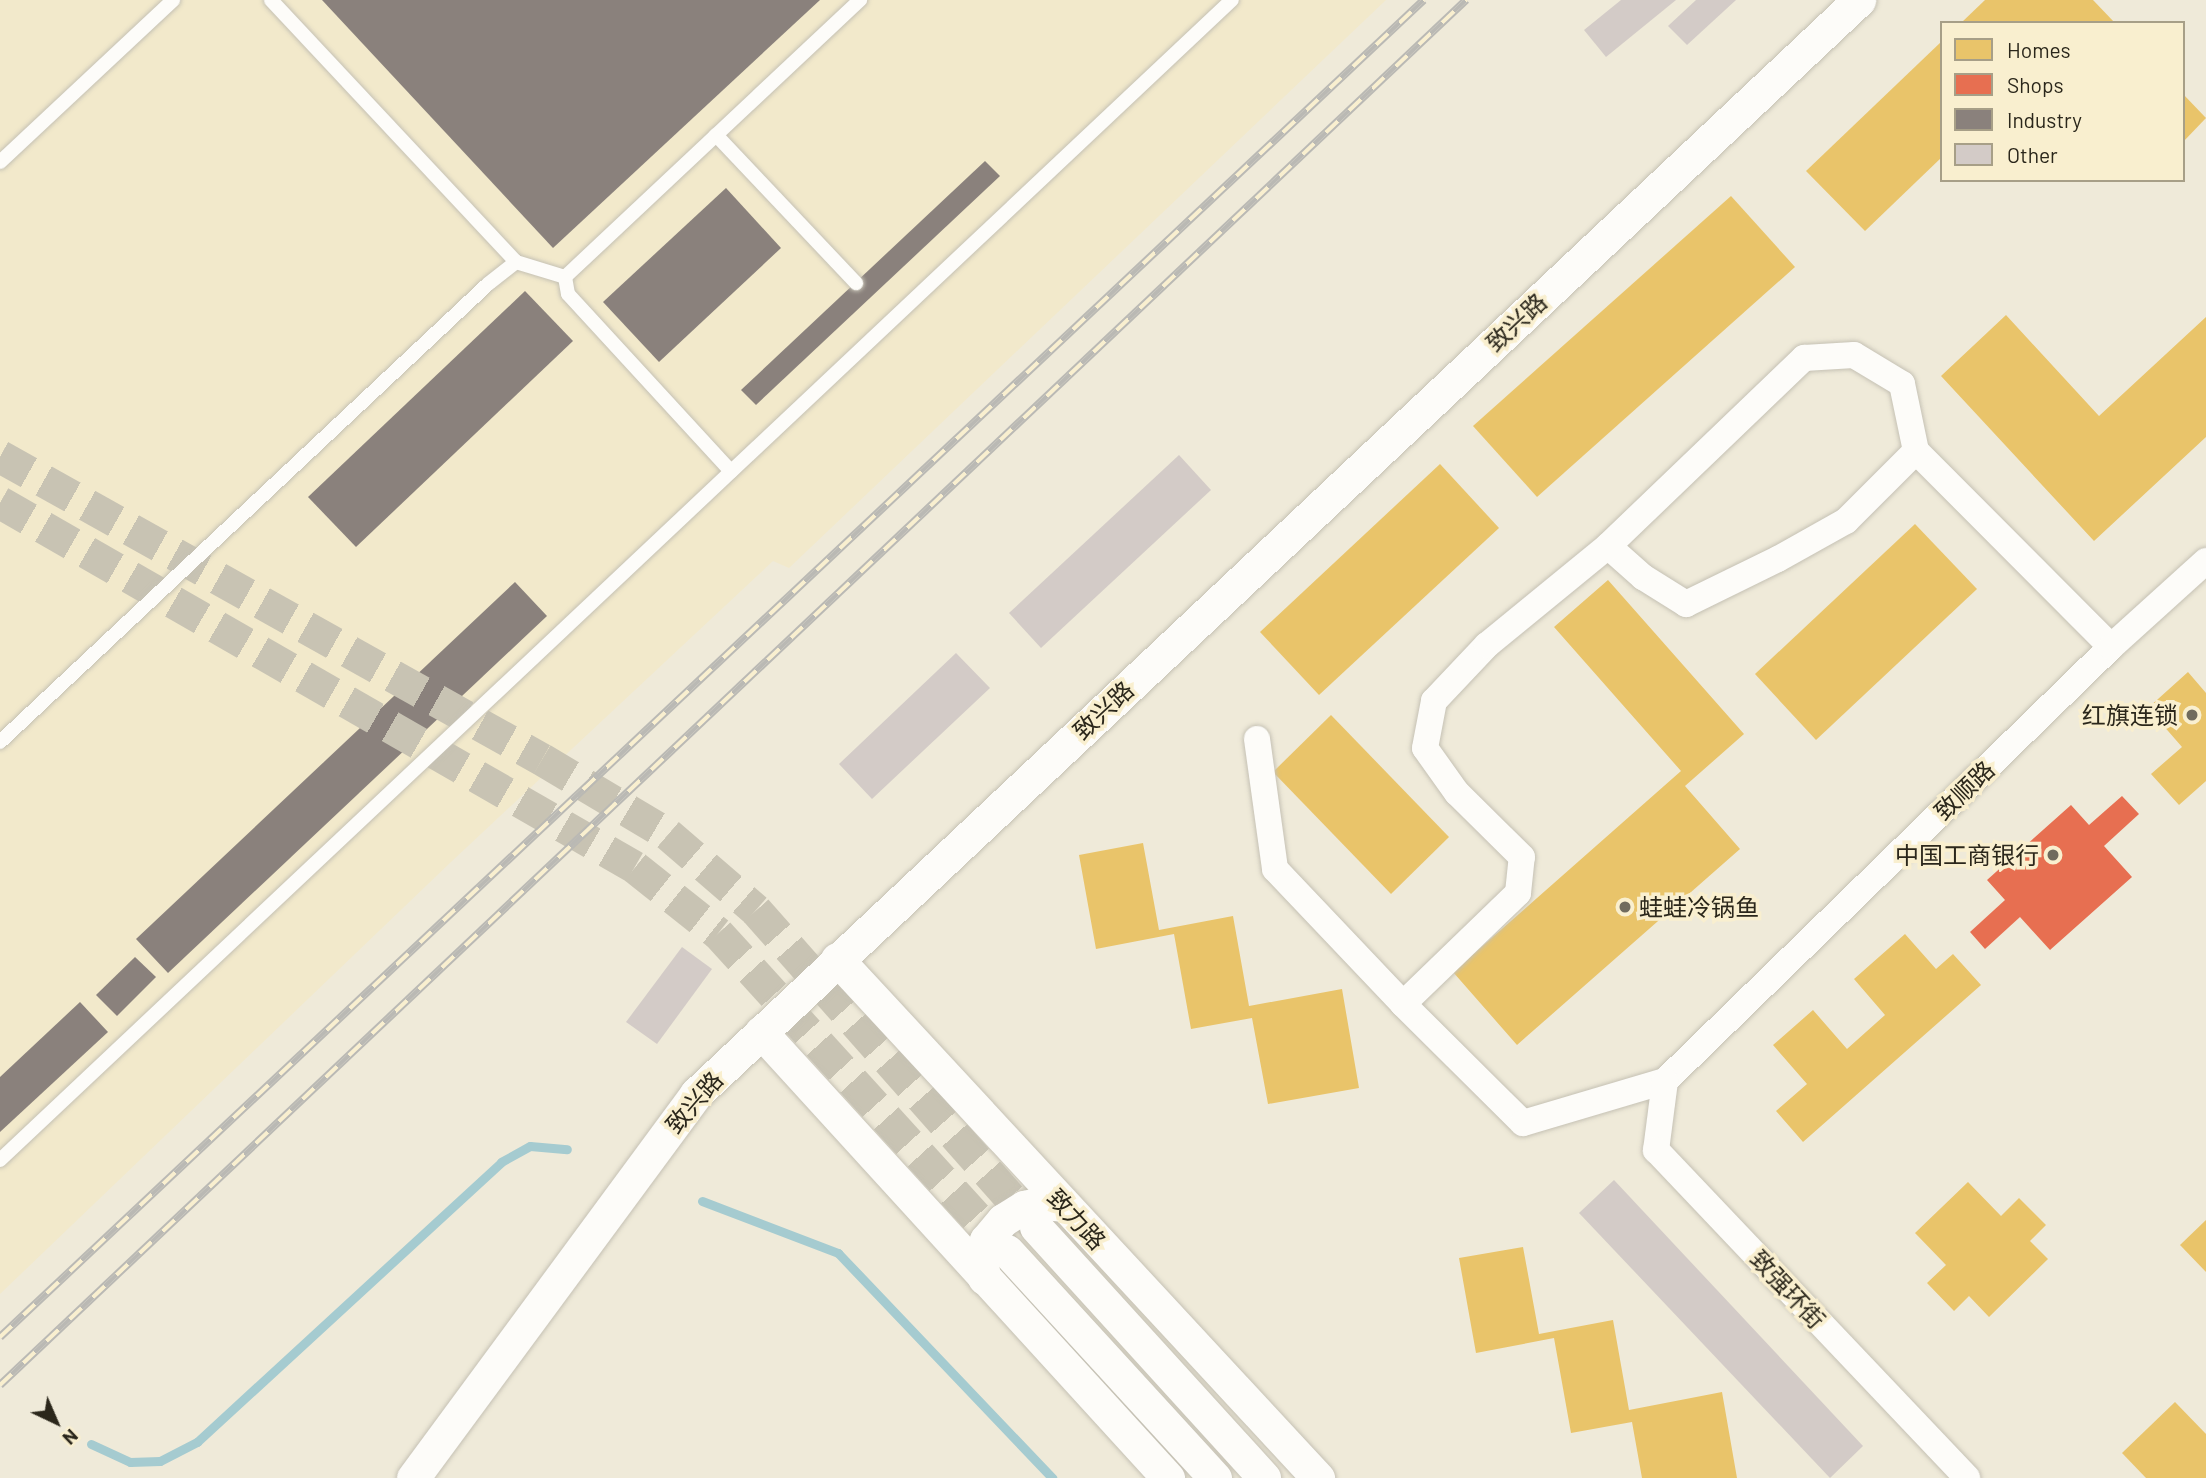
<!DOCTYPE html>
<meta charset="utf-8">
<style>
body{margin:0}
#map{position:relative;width:2206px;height:1478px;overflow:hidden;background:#efead9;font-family:Barlow,"Noto Sans SC",sans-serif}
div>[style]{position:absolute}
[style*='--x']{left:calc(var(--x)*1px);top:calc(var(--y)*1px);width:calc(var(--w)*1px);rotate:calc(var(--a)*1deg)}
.built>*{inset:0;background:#f2e9cb}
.homes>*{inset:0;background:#e9c46a}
.shops>*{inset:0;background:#e76f51}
.industry>*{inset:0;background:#8a817c}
.stream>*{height:9px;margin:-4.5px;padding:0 4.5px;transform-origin:4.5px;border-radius:4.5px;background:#a5cbd0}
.building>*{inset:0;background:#d3cbc7}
.tertiary-tunnel>*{height:33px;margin-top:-16.5px;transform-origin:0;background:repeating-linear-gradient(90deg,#c8c3b3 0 33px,transparent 0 50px)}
.roads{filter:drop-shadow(0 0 2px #c5c1b4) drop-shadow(0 0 2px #c5c1b4)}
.service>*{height:14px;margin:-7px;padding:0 7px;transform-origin:7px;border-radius:7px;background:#fdfcf9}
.minor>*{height:26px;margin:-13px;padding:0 13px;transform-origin:13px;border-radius:13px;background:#fdfcf9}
.tertiary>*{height:33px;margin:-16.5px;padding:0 16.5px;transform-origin:16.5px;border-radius:16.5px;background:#fdfcf9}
.rail>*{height:8px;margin-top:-4px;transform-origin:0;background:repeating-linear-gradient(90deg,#f9efcf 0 16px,#bab9b4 0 32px);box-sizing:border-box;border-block:2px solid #bab9b4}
.dots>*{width:19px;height:19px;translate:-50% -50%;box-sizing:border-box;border:4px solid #f9efcf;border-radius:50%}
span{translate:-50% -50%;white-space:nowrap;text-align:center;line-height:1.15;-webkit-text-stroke:7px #f9efcf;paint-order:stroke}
.street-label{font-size:24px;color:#2b271b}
.poi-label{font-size:24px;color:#2b271b}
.right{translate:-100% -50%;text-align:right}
.left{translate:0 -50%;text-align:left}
.legend{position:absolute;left:1940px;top:21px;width:245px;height:161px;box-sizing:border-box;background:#f9efcf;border:2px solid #a79f87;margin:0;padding:9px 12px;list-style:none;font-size:21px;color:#2b271b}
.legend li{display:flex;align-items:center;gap:14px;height:35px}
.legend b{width:35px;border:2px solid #a79f87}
.north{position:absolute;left:21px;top:1387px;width:70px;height:70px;-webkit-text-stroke:5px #f9efcf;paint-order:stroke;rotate:136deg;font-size:19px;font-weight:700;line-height:28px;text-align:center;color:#2b271b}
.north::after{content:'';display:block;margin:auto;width:24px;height:32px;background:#2b271b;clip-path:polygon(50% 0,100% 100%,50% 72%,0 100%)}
</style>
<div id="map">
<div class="built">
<div style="clip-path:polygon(0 0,1386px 0,789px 568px,773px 561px,451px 862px,0 1294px)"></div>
</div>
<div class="homes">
<div style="clip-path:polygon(1985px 0,2093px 0,2115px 23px,1961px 23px)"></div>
<div style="clip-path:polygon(1942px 41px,1942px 157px,1865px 231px,1806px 171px)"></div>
<div style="clip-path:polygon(2183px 94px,2206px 118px,2183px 142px)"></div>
<div style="clip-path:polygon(1731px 196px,1795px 267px,1537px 497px,1473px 426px)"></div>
<div style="clip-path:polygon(2006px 315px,2099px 416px,2206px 317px,2206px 437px,2094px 541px,1941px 376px)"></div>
<div style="clip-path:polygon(1440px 464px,1499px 528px,1319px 695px,1260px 632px)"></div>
<div style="clip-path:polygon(1915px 524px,1977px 589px,1816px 740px,1755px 674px)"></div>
<div style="clip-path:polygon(1608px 580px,1744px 734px,1685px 786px,1740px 849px,1517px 1045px,1453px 972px,1681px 771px,1554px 627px)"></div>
<div style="clip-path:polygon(2188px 672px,2206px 693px,2206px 781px,2179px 805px,2151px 774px,2182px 747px,2148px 708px)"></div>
<div style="clip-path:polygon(1331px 715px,1449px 837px,1391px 894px,1273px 772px)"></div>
<div style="clip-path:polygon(1143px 843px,1159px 930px,1233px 916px,1249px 1006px,1342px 989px,1359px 1088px,1268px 1104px,1252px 1018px,1191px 1029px,1174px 934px,1096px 949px,1079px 855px)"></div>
<div style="clip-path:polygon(1905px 934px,1936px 969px,1953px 954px,1981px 985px,1803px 1142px,1776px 1111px,1807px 1084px,1773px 1045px,1813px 1010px,1847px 1049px,1885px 1015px,1854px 979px)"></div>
<div style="clip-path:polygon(1968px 1182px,2001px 1216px,2019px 1198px,2046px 1225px,2030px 1241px,2048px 1259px,1989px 1317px,1969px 1296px,1954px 1311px,1927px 1283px,1946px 1265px,1915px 1233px)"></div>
<div style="clip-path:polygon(2206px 1220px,2206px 1272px,2180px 1245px)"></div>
<div style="clip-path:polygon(1523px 1247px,1539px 1334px,1613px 1320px,1629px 1410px,1722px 1392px,1737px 1478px,1642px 1478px,1632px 1422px,1571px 1433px,1554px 1338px,1476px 1353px,1459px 1258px)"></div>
<div style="clip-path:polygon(2175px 1402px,2206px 1434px,2206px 1478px,2146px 1478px,2122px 1453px)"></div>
</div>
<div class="shops">
<div style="clip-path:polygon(2122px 796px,2139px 814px,2104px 846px,2132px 877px,2050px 950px,2020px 917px,1985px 949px,1970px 932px,2005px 900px,1987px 880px,2071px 805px,2089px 825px)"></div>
</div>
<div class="industry">
<div style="clip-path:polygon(322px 0,820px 0,553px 248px)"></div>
<div style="clip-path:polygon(985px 161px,1000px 176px,756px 405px,741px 390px)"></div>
<div style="clip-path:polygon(726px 188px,781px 248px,659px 362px,603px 302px)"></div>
<div style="clip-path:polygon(525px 291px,573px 341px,356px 547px,308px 497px)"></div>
<div style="clip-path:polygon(515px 582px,547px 616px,168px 973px,136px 939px)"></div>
<div style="clip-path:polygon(135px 957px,156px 977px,117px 1016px,96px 995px)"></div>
<div style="clip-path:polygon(80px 1002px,108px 1032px,0 1132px,0 1077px)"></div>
</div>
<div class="stream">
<div style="--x:702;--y:1201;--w:146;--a:20.9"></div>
<div style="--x:838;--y:1253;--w:311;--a:46.4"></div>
<div style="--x:91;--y:1444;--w:43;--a:24.8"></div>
<div style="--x:130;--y:1462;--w:30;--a:-2"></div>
<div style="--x:160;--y:1461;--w:42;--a:-27.2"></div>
<div style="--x:197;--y:1442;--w:413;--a:-42.6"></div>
<div style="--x:501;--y:1162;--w:33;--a:-29"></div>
<div style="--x:530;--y:1146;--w:37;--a:5"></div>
</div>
<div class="building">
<div style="clip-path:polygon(1621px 0,1676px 0,1606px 57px,1584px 30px)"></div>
<div style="clip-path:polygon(1696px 0,1736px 0,1687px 45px,1668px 26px)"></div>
<div style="clip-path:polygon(1179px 455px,1211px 490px,1041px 648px,1009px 613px)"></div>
<div style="clip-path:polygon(956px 653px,990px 688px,872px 799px,839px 764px)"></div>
<div style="clip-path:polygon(682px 947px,712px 969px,657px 1044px,626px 1022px)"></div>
<div style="clip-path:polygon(1614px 1180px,1863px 1446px,1830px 1478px,1579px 1213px)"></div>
</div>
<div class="tertiary-tunnel">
<div style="--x:0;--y:456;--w:621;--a:29.21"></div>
<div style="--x:542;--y:759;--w:147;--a:30.8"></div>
<div style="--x:668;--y:834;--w:116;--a:40.8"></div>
<div style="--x:756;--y:910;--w:423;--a:48.5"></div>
<div style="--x:0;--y:502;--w:732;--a:29.89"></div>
<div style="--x:635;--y:867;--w:106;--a:38.5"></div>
<div style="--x:718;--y:933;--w:430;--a:47.7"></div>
</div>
<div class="roads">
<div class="service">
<div style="--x:271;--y:0;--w:359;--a:46.9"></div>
<div style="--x:716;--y:135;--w:204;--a:46.6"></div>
<div style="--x:0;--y:162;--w:237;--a:-43.1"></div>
<div style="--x:565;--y:277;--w:17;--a:80"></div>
<div style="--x:568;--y:294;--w:241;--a:47.4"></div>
<div style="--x:0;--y:742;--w:669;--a:-43.18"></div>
<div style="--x:488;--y:284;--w:36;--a:-38"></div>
<div style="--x:516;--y:262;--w:51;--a:17"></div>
<div style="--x:565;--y:277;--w:405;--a:-43.2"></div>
<div style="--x:0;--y:1160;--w:1692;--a:-43.28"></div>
</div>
<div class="minor">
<div style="--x:1608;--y:546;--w:47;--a:41.5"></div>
<div style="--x:1643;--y:577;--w:51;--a:32.1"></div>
<div style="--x:1686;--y:604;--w:102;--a:-26.1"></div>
<div style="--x:1778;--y:559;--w:78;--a:-29.2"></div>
<div style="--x:1846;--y:521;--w:99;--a:-45"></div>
<div style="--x:1916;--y:451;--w:276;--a:45.1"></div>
<div style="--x:1257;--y:739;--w:131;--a:82.1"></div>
<div style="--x:1275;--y:869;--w:186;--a:46.5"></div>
<div style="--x:1403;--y:1004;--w:160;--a:-44"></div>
<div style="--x:1518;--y:893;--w:36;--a:-84"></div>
<div style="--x:1522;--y:857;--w:91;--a:-135.4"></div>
<div style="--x:1457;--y:793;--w:55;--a:-125.4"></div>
<div style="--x:1425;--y:748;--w:48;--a:-79.2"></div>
<div style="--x:1434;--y:701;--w:77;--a:-46.6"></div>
<div style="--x:1487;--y:645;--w:156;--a:-39.3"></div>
<div style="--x:1608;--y:546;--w:272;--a:-43.8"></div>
<div style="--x:1804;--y:358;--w:50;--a:-3.4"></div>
<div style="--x:1854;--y:355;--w:56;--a:31.1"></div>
<div style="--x:1902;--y:384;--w:68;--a:78.2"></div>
<div style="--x:1403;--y:1004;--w:169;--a:44.8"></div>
<div style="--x:1523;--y:1123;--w:148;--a:-16.5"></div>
<div style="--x:1665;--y:1081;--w:622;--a:-44.22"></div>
<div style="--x:2111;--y:647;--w:128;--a:-42.2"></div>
<div style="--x:1665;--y:1081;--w:70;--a:97.4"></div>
<div style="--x:1656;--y:1150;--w:452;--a:46.5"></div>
</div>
<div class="tertiary">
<div style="--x:837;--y:959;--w:708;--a:47.18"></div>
<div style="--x:761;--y:1032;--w:604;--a:47.62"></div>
<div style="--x:1036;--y:1227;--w:339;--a:47.7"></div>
<div style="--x:1007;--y:1251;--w:308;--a:47.5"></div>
<div style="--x:984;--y:1278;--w:22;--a:-98"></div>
<div style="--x:981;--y:1256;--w:17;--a:-73"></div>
<div style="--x:986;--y:1240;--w:26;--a:-50"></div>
<div style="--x:1003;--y:1220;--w:25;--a:-32"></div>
<div style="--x:1024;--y:1207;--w:18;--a:-13"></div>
<div style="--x:1042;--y:1203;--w:21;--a:5"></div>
<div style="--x:413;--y:1478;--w:477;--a:-53.6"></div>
<div style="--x:696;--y:1094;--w:1597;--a:-43.25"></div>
</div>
</div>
<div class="rail">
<div style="--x:0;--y:1337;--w:1953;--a:-43.2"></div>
<div style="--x:0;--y:1385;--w:2017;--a:-43.37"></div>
</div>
<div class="dots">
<div style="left:2192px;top:715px;background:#706b5e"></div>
<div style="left:2053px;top:855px;background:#706b5e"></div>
<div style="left:1625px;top:907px;background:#706b5e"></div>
</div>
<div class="street-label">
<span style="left:1516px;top:322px;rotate:-43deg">致兴路</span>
<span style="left:1103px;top:710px;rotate:-43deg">致兴路</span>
<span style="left:1964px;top:790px;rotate:-44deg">致顺路</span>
<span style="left:694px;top:1102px;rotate:-49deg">致兴路</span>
<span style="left:1077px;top:1219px;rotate:47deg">致力路</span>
<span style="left:1788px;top:1289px;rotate:47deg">致强环街</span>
</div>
<div class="poi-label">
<span class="right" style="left:2178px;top:715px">红旗连锁</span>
<span class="right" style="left:2039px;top:855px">中国工商银行</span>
<span class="left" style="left:1639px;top:907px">蛙蛙冷锅鱼</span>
</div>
<ul class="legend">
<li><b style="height:19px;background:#e9c46a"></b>Homes</li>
<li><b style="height:19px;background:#e76f51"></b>Shops</li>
<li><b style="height:19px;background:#8a817c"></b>Industry</li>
<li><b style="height:19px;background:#d3cbc7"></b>Other</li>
</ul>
<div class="north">N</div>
</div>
